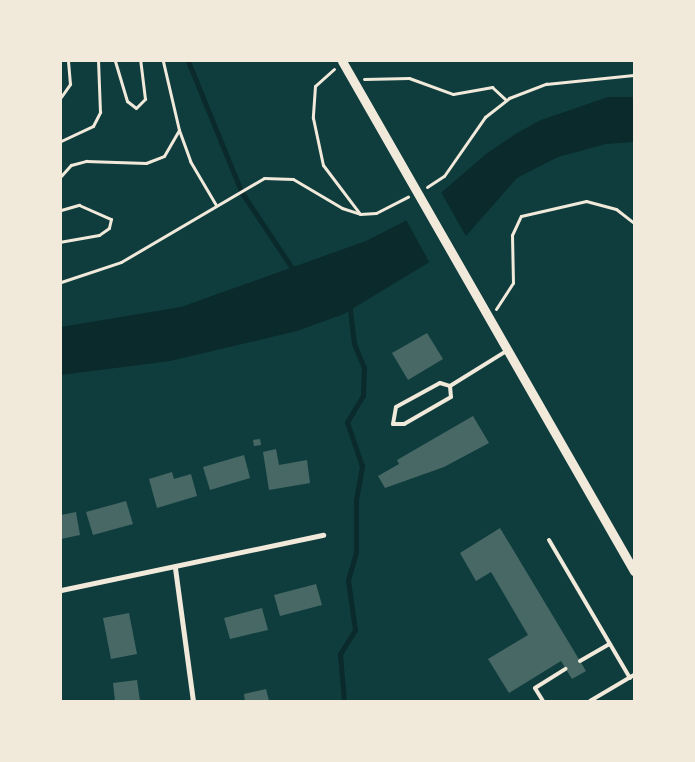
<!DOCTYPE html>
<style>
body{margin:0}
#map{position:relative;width:695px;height:762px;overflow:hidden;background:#0f3d3e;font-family:"Source Serif 4",serif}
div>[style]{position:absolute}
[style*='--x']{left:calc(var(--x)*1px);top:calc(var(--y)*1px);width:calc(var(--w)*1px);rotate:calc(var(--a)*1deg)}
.water>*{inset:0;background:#0a2a2b}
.pier>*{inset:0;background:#0f3d3e}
.stream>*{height:5px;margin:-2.5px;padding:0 2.5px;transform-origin:2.5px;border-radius:2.5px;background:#0a2a2b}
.building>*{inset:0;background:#486865}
.path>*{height:3px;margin:-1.5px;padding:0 1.5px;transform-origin:1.5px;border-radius:1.5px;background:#f1e9da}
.service>*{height:4px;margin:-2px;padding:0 2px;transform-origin:2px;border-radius:2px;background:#f1e9da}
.minor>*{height:5px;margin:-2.5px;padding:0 2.5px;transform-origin:2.5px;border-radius:2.5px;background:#f1e9da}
.tertiary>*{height:9px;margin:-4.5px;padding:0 4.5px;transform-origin:4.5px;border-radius:4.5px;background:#f1e9da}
span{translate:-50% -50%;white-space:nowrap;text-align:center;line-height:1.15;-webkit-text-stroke:5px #f1e9da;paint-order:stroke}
.frame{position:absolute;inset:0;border:62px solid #f1e9da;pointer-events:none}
</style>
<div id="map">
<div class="water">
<div style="clip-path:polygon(608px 97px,634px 97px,634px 142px,606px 144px,558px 157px,517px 178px,459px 244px,344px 314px,297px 331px,170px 361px,61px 375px,61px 327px,181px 307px,366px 241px,413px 217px,486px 154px,517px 133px,541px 120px)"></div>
</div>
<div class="pier">
<div style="clip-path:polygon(441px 192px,467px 238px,431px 265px,405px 218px)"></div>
</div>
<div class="stream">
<div style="--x:188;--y:61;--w:143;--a:67.8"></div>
<div style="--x:242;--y:193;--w:94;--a:56.3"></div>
<div style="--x:344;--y:701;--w:47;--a:-94.9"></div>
<div style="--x:340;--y:654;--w:28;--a:-58"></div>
<div style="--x:355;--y:630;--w:50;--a:-98"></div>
<div style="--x:348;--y:580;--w:29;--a:-74"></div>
<div style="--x:356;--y:552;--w:52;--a:-90"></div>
<div style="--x:356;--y:500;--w:35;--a:-80"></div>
<div style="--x:362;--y:466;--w:46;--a:-108.8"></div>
<div style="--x:347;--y:422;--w:31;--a:-59"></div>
<div style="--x:363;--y:395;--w:27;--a:-88"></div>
<div style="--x:364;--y:368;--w:27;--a:-112"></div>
<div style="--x:354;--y:343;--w:38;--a:-97"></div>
</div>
<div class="building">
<div style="clip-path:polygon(427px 333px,443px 359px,408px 380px,392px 353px)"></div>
<div style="clip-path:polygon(473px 416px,489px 443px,444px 467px,385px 488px,378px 476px,399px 464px,397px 460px)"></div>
<div style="clip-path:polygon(260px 439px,261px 445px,254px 446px,253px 440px)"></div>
<div style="clip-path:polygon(276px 449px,279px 465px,307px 460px,310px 483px,269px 490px,263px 452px)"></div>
<div style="clip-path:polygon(244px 455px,250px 478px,210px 490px,203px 467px)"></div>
<div style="clip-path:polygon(172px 472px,174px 479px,191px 474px,197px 496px,157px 508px,149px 479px)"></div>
<div style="clip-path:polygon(126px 501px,133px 524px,93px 535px,86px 512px)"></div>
<div style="clip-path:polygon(76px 512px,80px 535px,61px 539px,61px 515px)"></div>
<div style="clip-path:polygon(500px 528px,586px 671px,572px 679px,561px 661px,509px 693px,488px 659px,528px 635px,491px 572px,476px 581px,460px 553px)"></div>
<div style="clip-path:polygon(316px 584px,322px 605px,280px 616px,274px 595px)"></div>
<div style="clip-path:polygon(262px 608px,268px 630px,230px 639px,224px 618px)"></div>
<div style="clip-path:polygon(129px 613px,137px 654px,111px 659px,103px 618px)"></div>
<div style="clip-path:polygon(137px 680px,140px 701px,115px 701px,113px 683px)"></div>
<div style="clip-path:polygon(266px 689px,269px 701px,245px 701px,244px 694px)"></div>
</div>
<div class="path">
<div style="--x:115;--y:61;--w:42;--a:73.3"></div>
<div style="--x:127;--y:101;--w:11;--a:38"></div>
<div style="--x:136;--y:108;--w:13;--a:-45"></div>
<div style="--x:145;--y:99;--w:38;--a:-97"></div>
<div style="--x:334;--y:69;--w:25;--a:138"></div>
<div style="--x:315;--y:86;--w:32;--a:94"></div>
<div style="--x:313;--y:118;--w:48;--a:78"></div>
<div style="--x:323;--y:165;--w:61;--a:52.9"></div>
<div style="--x:364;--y:79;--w:45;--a:-1.3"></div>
<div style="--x:409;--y:78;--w:47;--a:20"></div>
<div style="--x:453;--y:94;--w:40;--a:-10"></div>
<div style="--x:492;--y:87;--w:19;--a:43"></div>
<div style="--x:61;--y:97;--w:16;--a:-55"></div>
<div style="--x:70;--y:84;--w:23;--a:-95"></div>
<div style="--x:179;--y:130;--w:33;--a:70"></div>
<div style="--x:190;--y:161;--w:51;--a:59.4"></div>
<div style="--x:61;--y:141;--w:35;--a:-25"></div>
<div style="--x:93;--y:126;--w:16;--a:-63"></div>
<div style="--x:100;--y:112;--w:51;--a:-92.2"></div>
<div style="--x:61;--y:176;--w:15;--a:-48"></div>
<div style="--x:71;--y:165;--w:16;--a:-15"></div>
<div style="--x:86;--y:161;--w:60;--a:1.9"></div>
<div style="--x:146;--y:163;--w:19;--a:-21"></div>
<div style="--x:164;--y:156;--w:30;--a:-60"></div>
<div style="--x:179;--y:130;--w:71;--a:-103.1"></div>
<div style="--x:427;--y:187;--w:20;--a:-33"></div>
<div style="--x:444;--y:176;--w:72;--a:-55.2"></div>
<div style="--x:485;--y:117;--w:31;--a:-38"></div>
<div style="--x:509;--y:98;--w:40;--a:-21"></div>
<div style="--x:546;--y:84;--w:88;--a:-5.8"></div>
<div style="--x:61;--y:210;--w:19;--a:-16"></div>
<div style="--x:79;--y:205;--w:35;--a:24"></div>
<div style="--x:111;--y:219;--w:9;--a:103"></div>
<div style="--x:109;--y:228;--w:12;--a:145"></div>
<div style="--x:99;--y:235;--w:39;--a:170"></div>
<div style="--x:61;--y:282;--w:63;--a:-18.4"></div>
<div style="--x:121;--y:262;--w:166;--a:-30.4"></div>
<div style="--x:264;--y:178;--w:29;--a:2"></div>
<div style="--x:293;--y:179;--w:57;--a:30.6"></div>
<div style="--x:342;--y:208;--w:19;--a:18"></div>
<div style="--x:360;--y:214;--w:16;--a:-4"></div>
<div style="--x:376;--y:213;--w:36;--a:-27"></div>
<div style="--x:496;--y:309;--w:31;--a:-57"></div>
<div style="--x:513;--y:283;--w:48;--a:-91.2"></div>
<div style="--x:512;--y:235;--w:21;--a:-65"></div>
<div style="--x:521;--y:216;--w:67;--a:-13"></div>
<div style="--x:586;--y:201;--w:31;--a:15"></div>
<div style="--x:616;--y:209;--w:23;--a:38"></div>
</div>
<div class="service">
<div style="--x:450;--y:386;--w:11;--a:85"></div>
<div style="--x:451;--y:397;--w:54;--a:150.1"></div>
<div style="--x:404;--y:424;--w:11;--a:180"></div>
<div style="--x:393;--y:424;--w:17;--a:-80"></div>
<div style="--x:396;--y:407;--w:50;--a:-28.6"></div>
<div style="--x:440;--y:383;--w:10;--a:17"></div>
<div style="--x:450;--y:386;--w:68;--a:-31.8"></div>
<div style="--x:549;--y:540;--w:160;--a:59.6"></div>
<div style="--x:580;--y:661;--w:34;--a:-30"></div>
<div style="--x:543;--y:701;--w:15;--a:-122"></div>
<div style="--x:535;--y:688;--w:36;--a:-32"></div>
<div style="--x:590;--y:701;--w:51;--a:-30.6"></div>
</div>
<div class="minor">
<div style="--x:175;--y:568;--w:134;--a:82.3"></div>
<div style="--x:61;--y:590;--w:268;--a:-11.9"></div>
</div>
<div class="tertiary">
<div style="--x:342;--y:61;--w:588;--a:60.21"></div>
</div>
<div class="frame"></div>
</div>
